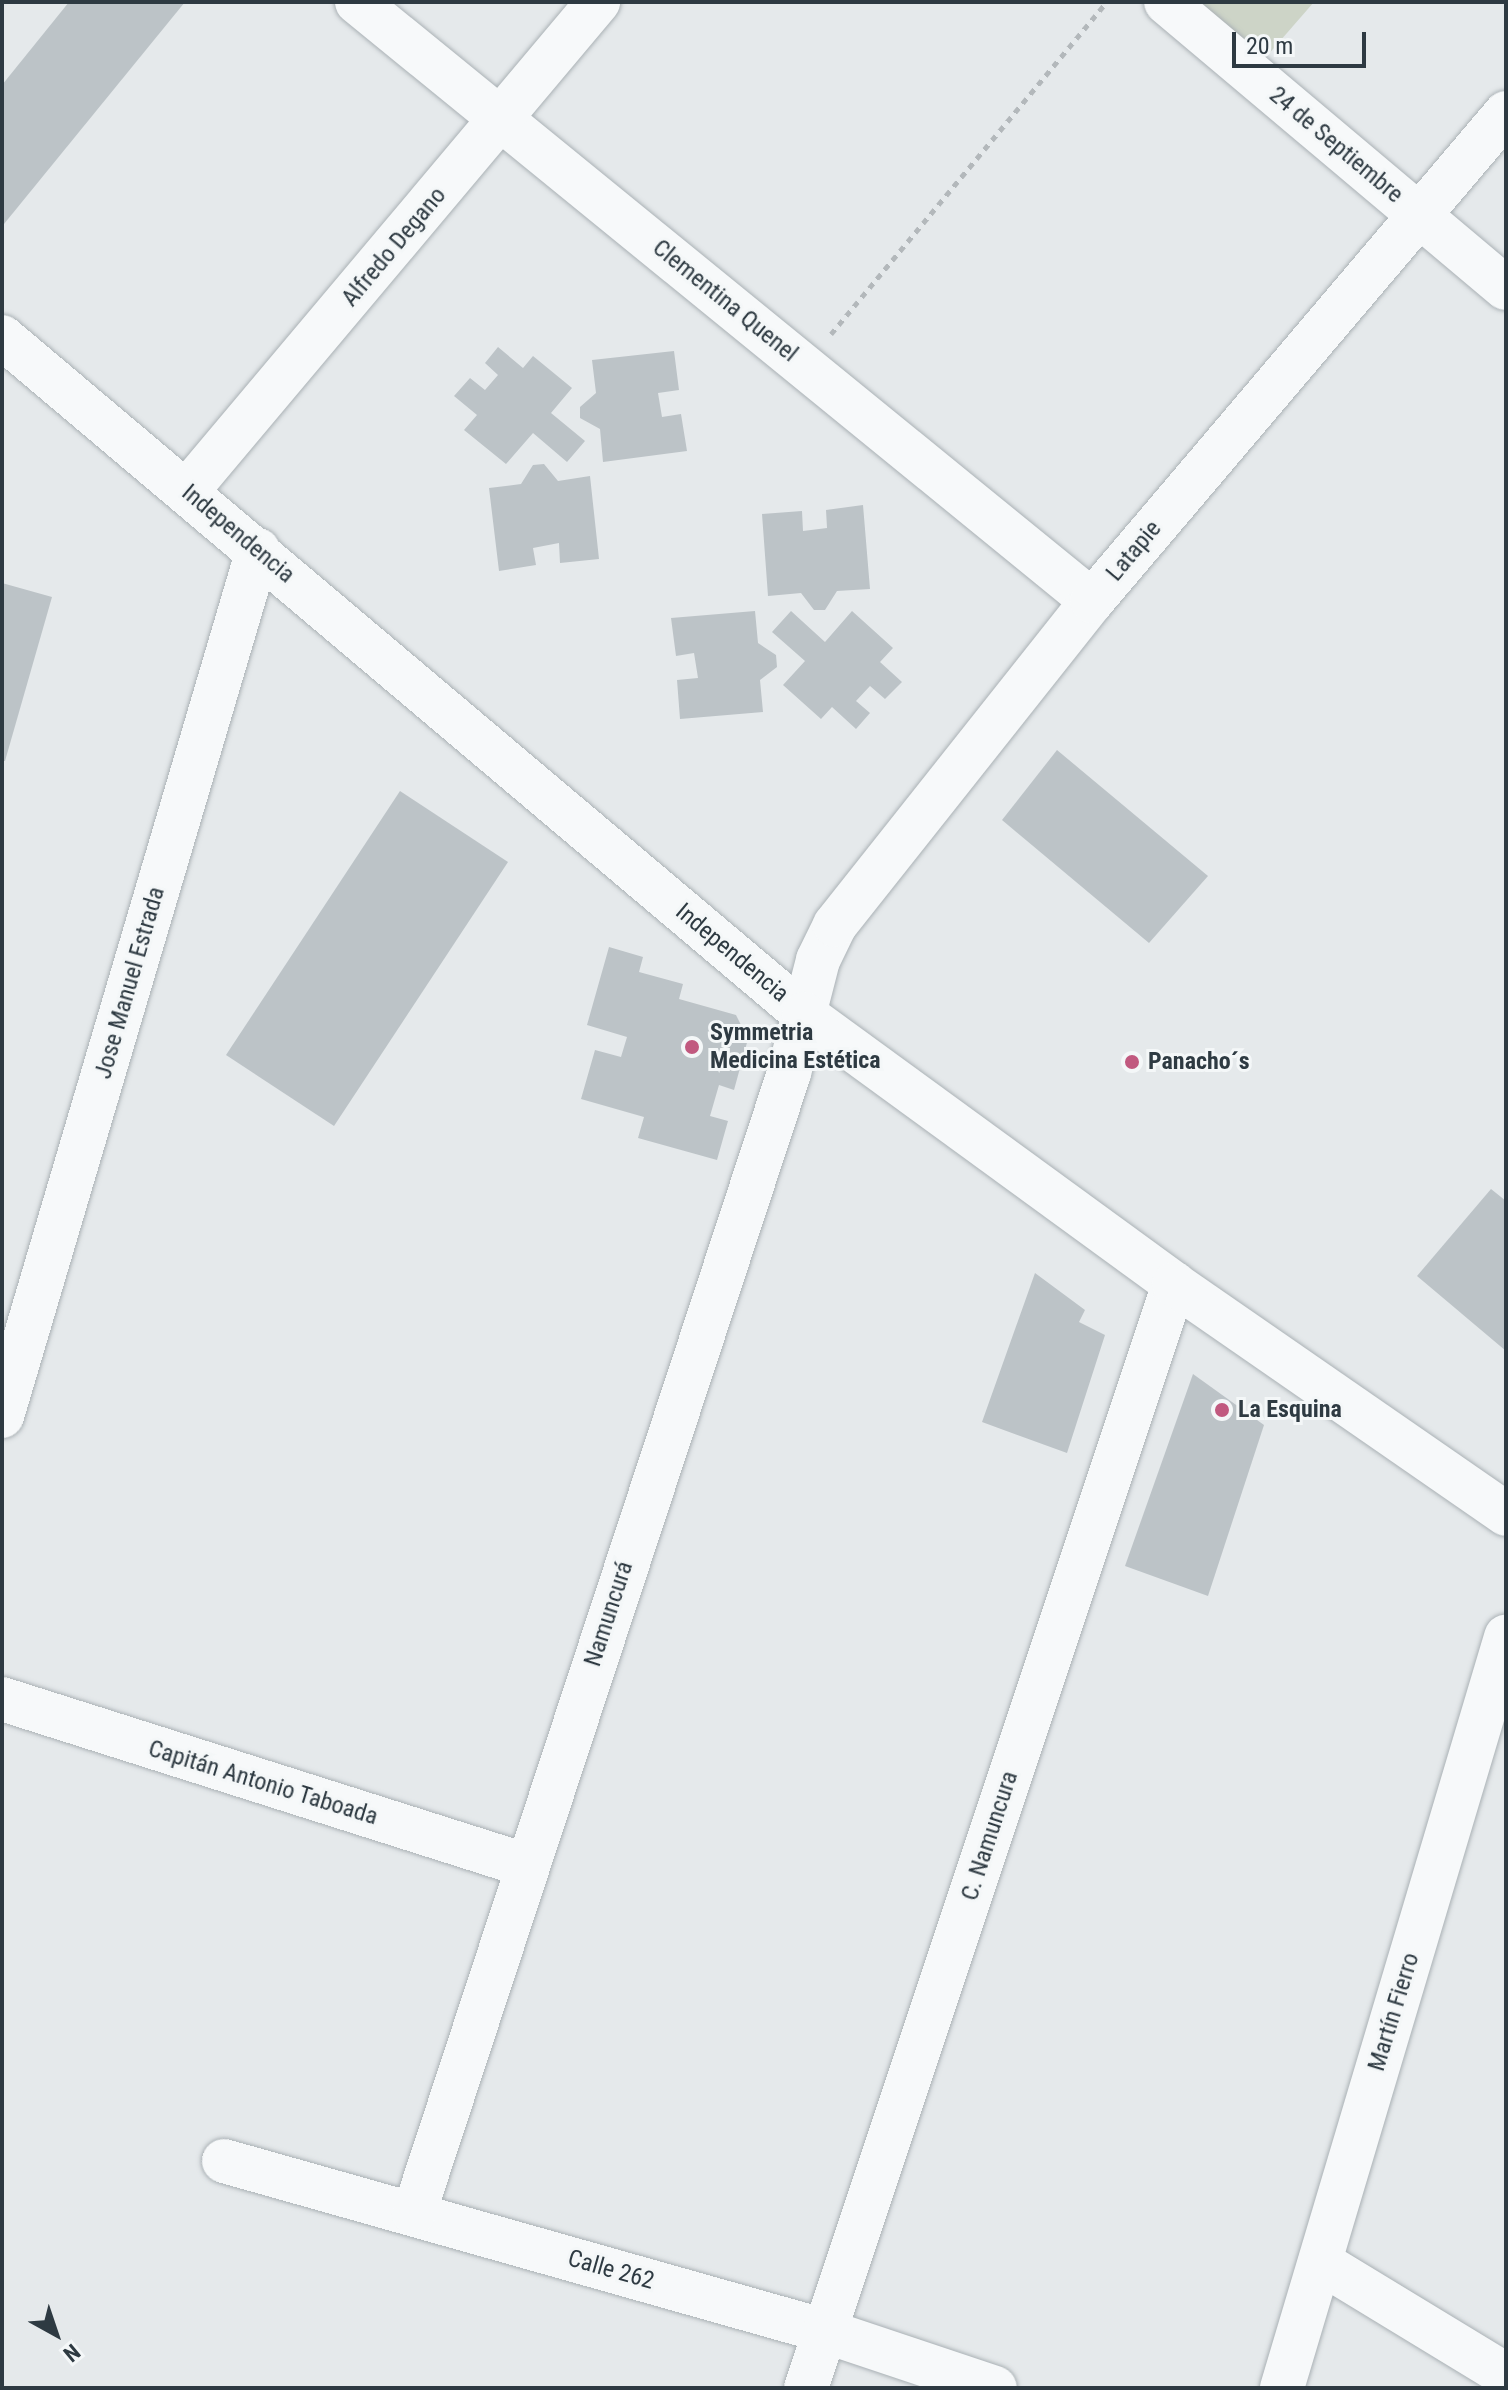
<!DOCTYPE html>
<meta charset="utf-8">
<style>
body{margin:0}
#map{position:relative;width:1508px;height:2390px;overflow:hidden;background:#e5e9eb;font-family:"Roboto Condensed",sans-serif}
div>[style]{position:absolute}
[style*='--x']{left:calc(var(--x)*1px);top:calc(var(--y)*1px);width:calc(var(--w)*1px);rotate:calc(var(--a)*1deg)}
.green>*{inset:0;background:#cdd4c7}
.building>*{inset:0;background:#bcc3c7}
.path>*{height:5px;margin-top:-2.5px;transform-origin:0;background:repeating-linear-gradient(90deg,#b3b8bb 0 6px,transparent 0 12px)}
.roads{filter:drop-shadow(0 0 2px #aab1b5) drop-shadow(0 0 2px #aab1b5)}
.minor>*{height:44px;margin:-22px;padding:0 22px;transform-origin:22px;border-radius:22px;background:#f7f9fa}
.tertiary>*{height:44px;margin:-22px;padding:0 22px;transform-origin:22px;border-radius:22px;background:#f7f9fa}
.dots>*{width:22px;height:22px;translate:-50% -50%;box-sizing:border-box;border:4px solid #f4f7f8;border-radius:50%}
span{translate:-50% -50%;white-space:nowrap;text-align:center;line-height:1.15;-webkit-text-stroke:6px #f4f7f8;paint-order:stroke}
.street-label{font-size:24px;color:#2e3a42}
.poi-label{font-size:24px;color:#2e3a42;font-weight:700}
.left{translate:0 -50%;text-align:left}
.frame{position:absolute;inset:0;border:4px solid #2e3a42;pointer-events:none}
.north{position:absolute;left:16px;top:2294px;width:80px;height:80px;-webkit-text-stroke:6px #f4f7f8;paint-order:stroke;rotate:140deg;font-size:22px;font-weight:700;line-height:32px;text-align:center;color:#2e3a42}
.north::after{content:'';display:block;margin:auto;width:28px;height:36px;background:#2e3a42;clip-path:polygon(50% 0,100% 100%,50% 72%,0 100%)}
.scale{position:absolute;left:1232px;top:32px;width:134px;height:36px;box-sizing:border-box;border:4px solid #2e3a42;border-top:0;padding-left:10px;font-size:24px;line-height:28px;white-space:nowrap;color:#2e3a42;-webkit-text-stroke:6px #f4f7f8;paint-order:stroke}
</style>
<div id="map">
<div class="green">
<div style="clip-path:polygon(1166px 2px,1314px 2px,1252px 73px)"></div>
</div>
<div class="building">
<div style="clip-path:polygon(69px 2px,185px 2px,4px 224px,2px 85px)"></div>
<div style="clip-path:polygon(498px 347px,523px 368px,533px 356px,572px 388px,551px 413px,585px 441px,567px 462px,533px 433px,506px 464px,464px 430px,477px 415px,454px 396px,470px 378px,485px 390px,498px 375px,485px 363px)"></div>
<div style="clip-path:polygon(674px 351px,679px 390px,658px 393px,662px 417px,681px 414px,687px 451px,603px 462px,600px 429px,580px 418px,580px 407px,596px 393px,592px 360px)"></div>
<div style="clip-path:polygon(544px 464px,558px 481px,590px 476px,599px 559px,560px 563px,559px 543px,533px 548px,536px 565px,499px 571px,489px 488px,521px 484px,533px 465px)"></div>
<div style="clip-path:polygon(863px 505px,870px 589px,837px 591px,825px 610px,814px 610px,801px 593px,768px 596px,762px 514px,802px 511px,803px 531px,827px 528px,826px 510px)"></div>
<div style="clip-path:polygon(2px 583px,52px 597px,5px 761px,2px 761px)"></div>
<div style="clip-path:polygon(755px 611px,758px 643px,776px 655px,777px 667px,760px 680px,763px 712px,680px 719px,677px 680px,698px 678px,694px 653px,676px 656px,671px 618px)"></div>
<div style="clip-path:polygon(791px 611px,825px 642px,852px 611px,893px 648px,880px 662px,902px 682px,885px 699px,870px 686px,856px 701px,870px 713px,856px 729px,832px 707px,821px 719px,783px 685px,805px 661px,772px 632px)"></div>
<div style="clip-path:polygon(1057px 750px,1208px 876px,1149px 943px,1002px 820px)"></div>
<div style="clip-path:polygon(400px 791px,508px 862px,334px 1126px,226px 1055px)"></div>
<div style="clip-path:polygon(609px 947px,643px 957px,639px 972px,683px 984px,679px 999px,736px 1015px,748px 1039px,734px 1090px,719px 1085px,710px 1116px,728px 1121px,717px 1160px,638px 1138px,644px 1117px,581px 1099px,595px 1050px,621px 1057px,627px 1037px,587px 1025px)"></div>
<div style="clip-path:polygon(1491px 1189px,1506px 1201px,1506px 1351px,1417px 1276px)"></div>
<div style="clip-path:polygon(1035px 1273px,1085px 1310px,1079px 1322px,1105px 1335px,1067px 1453px,982px 1422px)"></div>
<div style="clip-path:polygon(1193px 1374px,1264px 1425px,1208px 1596px,1125px 1566px)"></div>
</div>
<div class="path">
<div style="--x:831;--y:334;--w:432;--a:-50.3"></div>
</div>
<div class="roads">
<div class="minor">
<div style="--x:357;--y:2;--w:948;--a:39.18"></div>
<div style="--x:1166;--y:2;--w:444;--a:40.1"></div>
<div style="--x:187;--y:491;--w:639;--a:-49.95"></div>
<div style="--x:2;--y:1416;--w:903;--a:-73.53"></div>
<div style="--x:2;--y:1699;--w:549;--a:17.61"></div>
<div style="--x:224;--y:2161;--w:625;--a:15.79"></div>
<div style="--x:825;--y:2331;--w:179;--a:18.5"></div>
<div style="--x:414;--y:2213;--w:1200;--a:-71.79"></div>
<div style="--x:789;--y:1073;--w:117;--a:-75.6"></div>
<div style="--x:818;--y:960;--w:39;--a:-64"></div>
<div style="--x:835;--y:925;--w:414;--a:-51.6"></div>
<div style="--x:1092;--y:601;--w:640;--a:-49.69"></div>
<div style="--x:1320;--y:2262;--w:218;--a:31.3"></div>
<div style="--x:806;--y:2388;--w:1164;--a:-71.57"></div>
<div style="--x:1282;--y:2388;--w:784;--a:-73.39"></div>
</div>
<div class="tertiary">
<div style="--x:2;--y:337;--w:1050;--a:40.17"></div>
<div style="--x:804;--y:1014;--w:458;--a:36.1"></div>
<div style="--x:1174;--y:1284;--w:404;--a:34.7"></div>
</div>
</div>
<div class="dots">
<div style="left:692px;top:1047px;background:#c1597f"></div>
<div style="left:1132px;top:1062px;background:#c1597f"></div>
<div style="left:1222px;top:1410px;background:#c1597f"></div>
</div>
<div class="street-label">
<span style="left:1336px;top:145px;rotate:40deg">24 de Septiembre</span>
<span style="left:394px;top:247px;rotate:-50deg">Alfredo Degano</span>
<span style="left:725px;top:301px;rotate:39deg">Clementina Quenel</span>
<span style="left:238px;top:534px;rotate:40deg">Independencia</span>
<span style="left:1134px;top:551px;rotate:-50deg">Latapie</span>
<span style="left:732px;top:953px;rotate:40deg">Independencia</span>
<span style="left:130px;top:983px;rotate:-74deg">Jose Manuel Estrada</span>
<span style="left:609px;top:1614px;rotate:-72deg">Namuncurá</span>
<span style="left:263px;top:1783px;rotate:17deg">Capitán Antonio Taboada</span>
<span style="left:990px;top:1836px;rotate:-72deg">C. Namuncura</span>
<span style="left:1394px;top:2012px;rotate:-73deg">Martín Fierro</span>
<span style="left:611px;top:2270px;rotate:16deg">Calle 262</span>
</div>
<div class="poi-label">
<span class="left" style="left:710px;top:1047px">Symmetria<br>Medicina Estética</span>
<span class="left" style="left:1148px;top:1062px">Panacho´s</span>
<span class="left" style="left:1238px;top:1410px">La Esquina</span>
</div>
<div class="frame"></div>
<div class="north">N</div>
<div class="scale">20 m</div>
</div>
